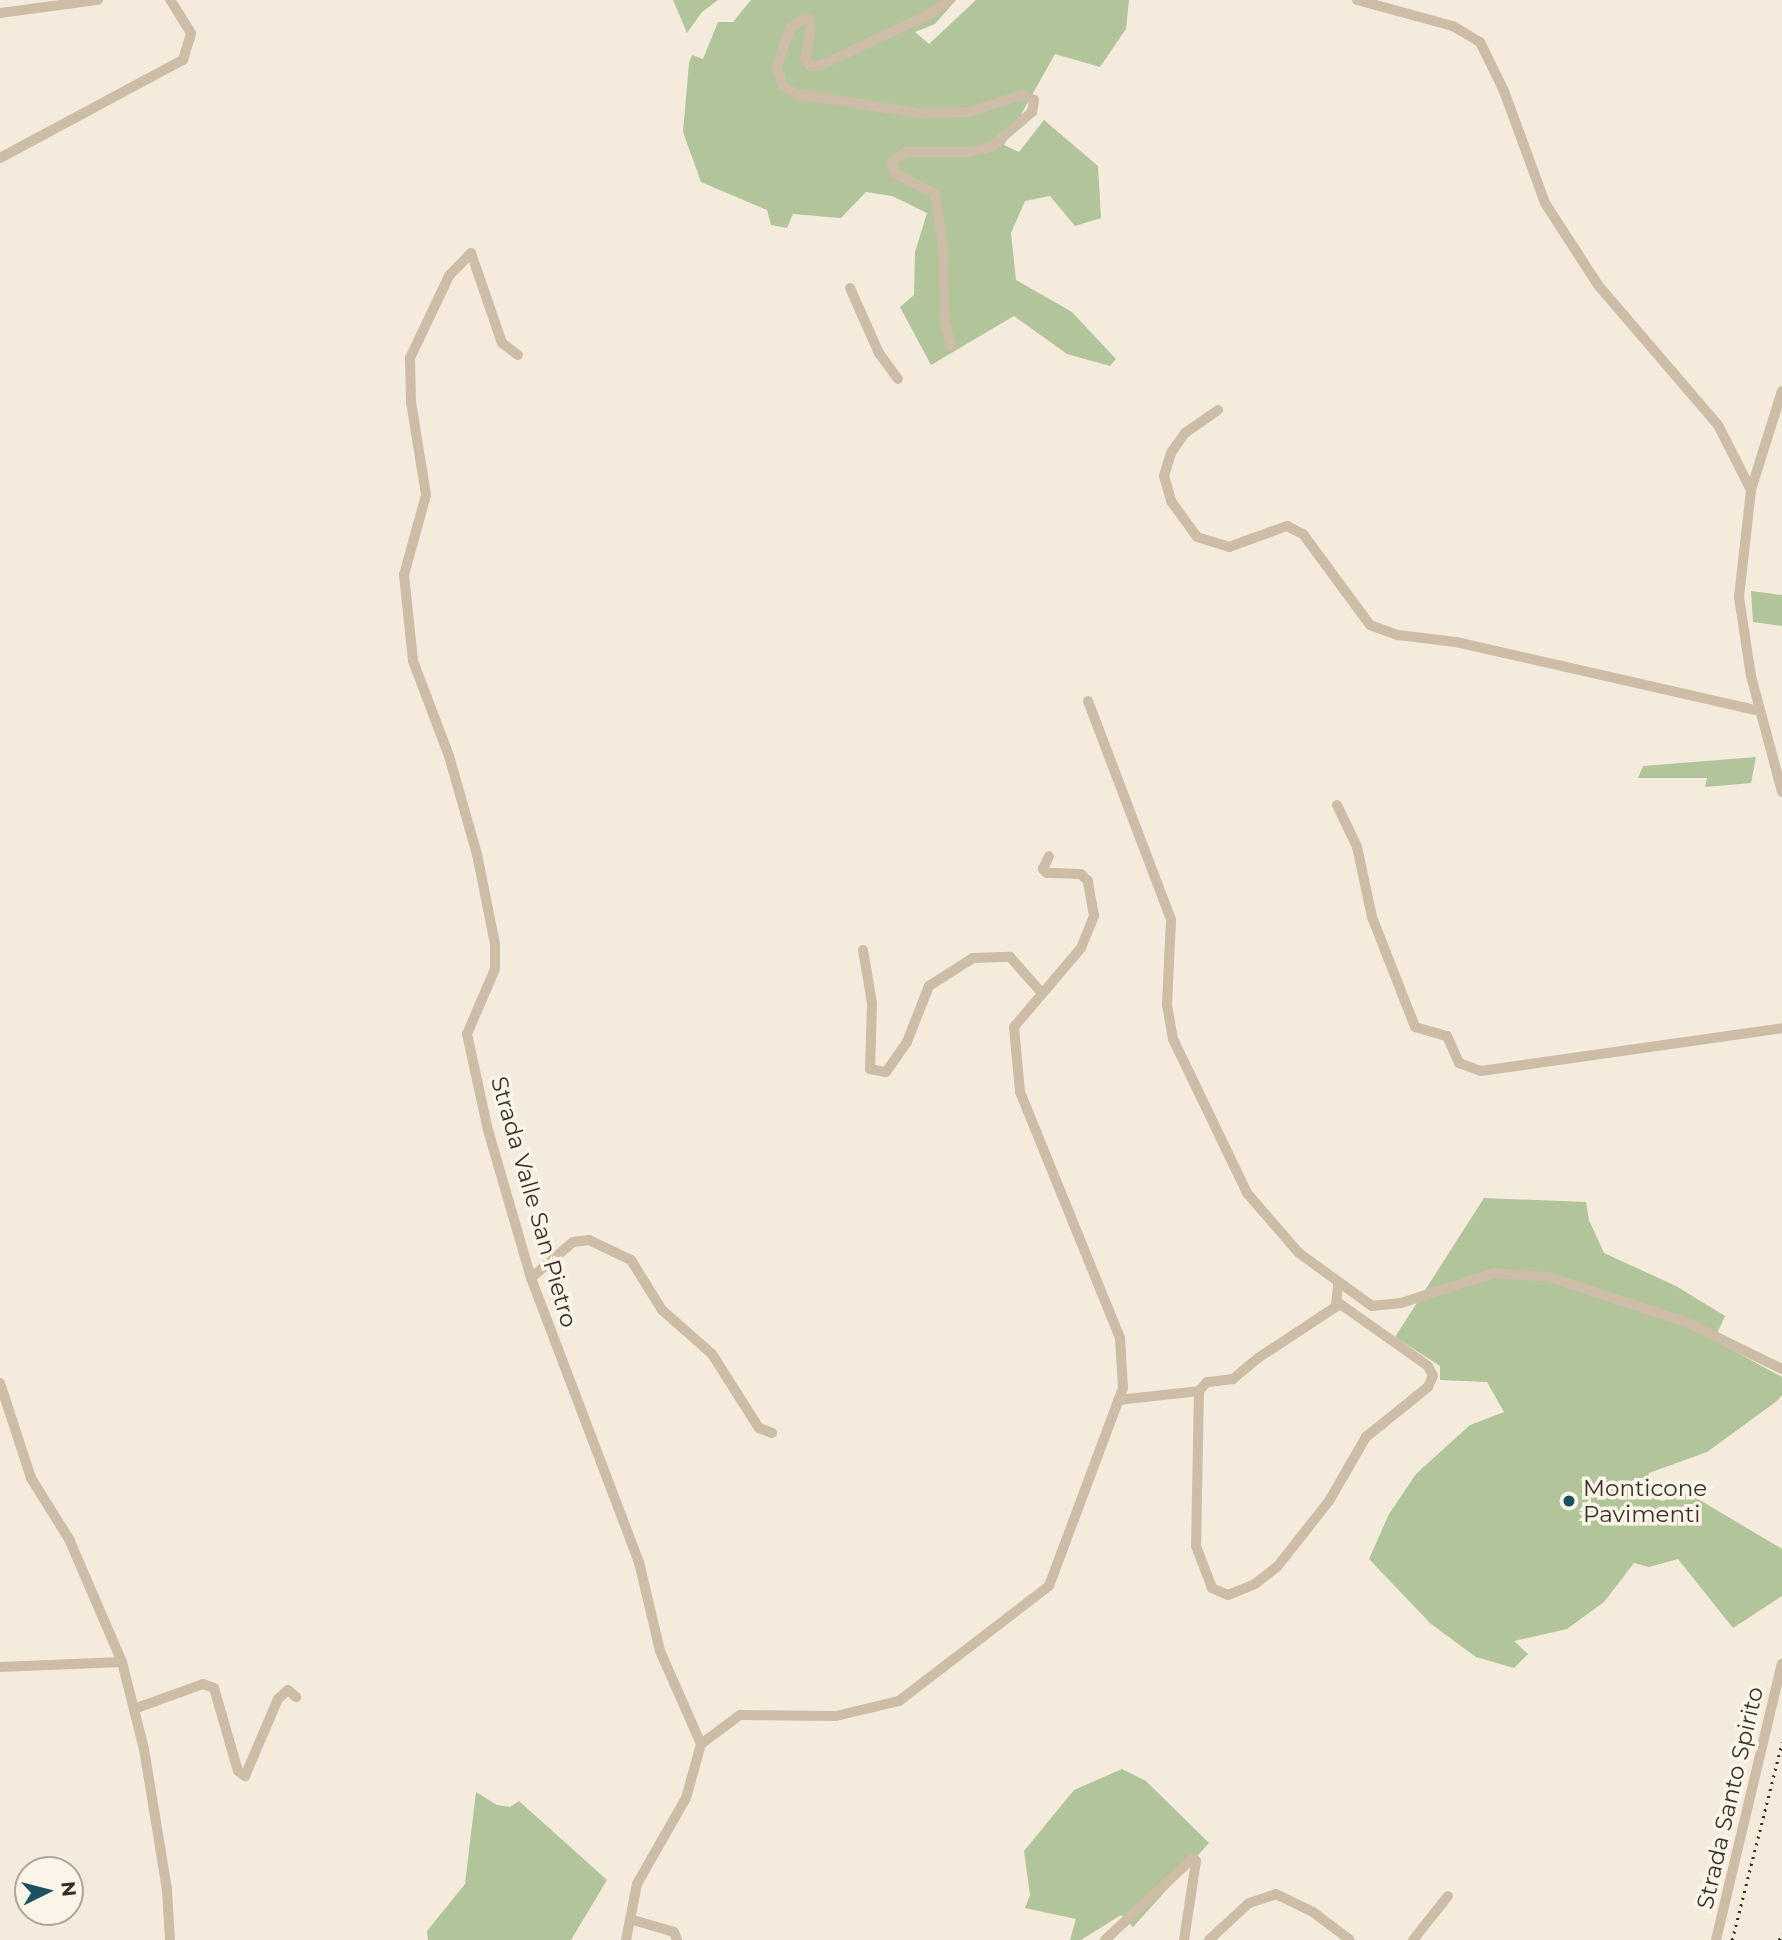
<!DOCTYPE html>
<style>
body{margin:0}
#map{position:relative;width:1782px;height:1940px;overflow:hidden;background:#f4ebdc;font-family:Montserrat,sans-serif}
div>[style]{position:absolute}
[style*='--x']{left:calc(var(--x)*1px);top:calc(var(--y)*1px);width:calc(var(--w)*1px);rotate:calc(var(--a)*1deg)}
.green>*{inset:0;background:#b2c49a}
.minor>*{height:10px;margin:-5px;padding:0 5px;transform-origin:5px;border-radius:5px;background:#cdbca6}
.rail>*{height:2.5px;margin-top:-1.25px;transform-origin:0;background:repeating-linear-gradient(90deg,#392f28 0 2px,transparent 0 7px)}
.dots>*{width:19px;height:19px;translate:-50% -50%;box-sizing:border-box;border:4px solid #fbf4e8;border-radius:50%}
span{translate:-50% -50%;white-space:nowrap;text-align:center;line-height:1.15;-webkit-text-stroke:7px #fbf4e8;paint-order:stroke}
.street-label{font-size:23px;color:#392f28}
.poi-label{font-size:23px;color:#392f28}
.left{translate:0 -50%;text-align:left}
.north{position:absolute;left:14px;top:1856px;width:70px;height:70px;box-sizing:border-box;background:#fbf4e8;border:2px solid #ada59b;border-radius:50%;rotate:84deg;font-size:19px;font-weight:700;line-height:28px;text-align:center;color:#392f28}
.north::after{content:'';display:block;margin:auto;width:24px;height:32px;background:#1a525e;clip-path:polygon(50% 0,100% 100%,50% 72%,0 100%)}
</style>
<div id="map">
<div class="green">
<div style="clip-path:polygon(673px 0,718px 0,702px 12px,687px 33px)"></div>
<div style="clip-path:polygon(751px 0,956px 0,935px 24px,915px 32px,929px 44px,976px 0,1129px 0,1126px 29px,1100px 67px,1055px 54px,1004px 145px,1019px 152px,1044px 120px,1098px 166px,1101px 218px,1075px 226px,1050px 196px,1025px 201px,1011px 233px,1016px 280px,1072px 312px,1116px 359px,1110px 366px,1067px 354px,1014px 316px,931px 365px,900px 307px,914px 295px,915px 252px,927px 213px,892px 196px,866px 192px,841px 218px,793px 214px,787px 228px,771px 225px,767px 210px,701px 182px,683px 132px,689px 63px,692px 55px,703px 59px,718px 22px,733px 22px)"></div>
<div style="clip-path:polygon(1751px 591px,1782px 595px,1782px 626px,1753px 622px)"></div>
<div style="clip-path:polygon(1756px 757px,1751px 783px,1705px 787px,1707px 778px,1638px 778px,1643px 766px)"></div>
<div style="clip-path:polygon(1484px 1198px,1586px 1202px,1589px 1220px,1604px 1253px,1676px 1286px,1725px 1316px,1714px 1340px,1782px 1377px,1782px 1395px,1777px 1401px,1707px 1452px,1649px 1473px,1645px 1491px,1662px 1501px,1688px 1493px,1782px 1549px,1782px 1596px,1733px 1628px,1678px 1559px,1649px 1567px,1634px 1563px,1604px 1602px,1567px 1629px,1514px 1641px,1528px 1654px,1514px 1668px,1476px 1657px,1431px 1624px,1369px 1559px,1389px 1514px,1416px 1474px,1470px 1425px,1504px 1412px,1487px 1382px,1440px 1380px,1440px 1366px,1395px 1337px)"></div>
<div style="clip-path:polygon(1122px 1769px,1146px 1781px,1209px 1843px,1133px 1927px,1121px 1915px,1081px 1940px,1070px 1940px,1076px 1919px,1025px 1908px,1030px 1895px,1024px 1851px,1074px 1790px)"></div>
<div style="clip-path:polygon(476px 1792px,497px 1805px,510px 1807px,519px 1801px,607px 1880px,571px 1940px,428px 1940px,427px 1931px,465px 1884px)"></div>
</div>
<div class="minor">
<div style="--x:949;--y:0;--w:24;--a:144"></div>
<div style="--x:930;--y:14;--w:120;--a:154.9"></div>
<div style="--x:821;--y:65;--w:11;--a:175"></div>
<div style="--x:810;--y:66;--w:9;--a:-126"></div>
<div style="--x:805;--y:59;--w:32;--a:-79"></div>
<div style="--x:811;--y:28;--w:9;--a:-103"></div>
<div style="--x:809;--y:19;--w:6;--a:180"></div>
<div style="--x:803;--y:19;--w:16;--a:145"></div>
<div style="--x:790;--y:28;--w:39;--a:109"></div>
<div style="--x:777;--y:65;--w:21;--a:76"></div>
<div style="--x:782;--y:85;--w:17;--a:31"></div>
<div style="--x:797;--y:94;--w:123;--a:8.9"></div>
<div style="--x:919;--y:113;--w:51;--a:-1.1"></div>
<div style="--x:970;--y:112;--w:54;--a:-18.4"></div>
<div style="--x:1021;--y:95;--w:14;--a:21"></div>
<div style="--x:1034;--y:100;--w:12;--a:99"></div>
<div style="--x:1032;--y:112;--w:54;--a:139.5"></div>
<div style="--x:991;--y:147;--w:22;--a:167"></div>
<div style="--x:970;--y:152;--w:65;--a:180"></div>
<div style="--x:905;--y:152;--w:16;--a:142"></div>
<div style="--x:892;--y:162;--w:11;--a:75"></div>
<div style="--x:895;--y:173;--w:45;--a:27.7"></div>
<div style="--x:935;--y:194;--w:54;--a:81.4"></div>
<div style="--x:943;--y:247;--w:75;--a:88.5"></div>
<div style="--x:945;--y:322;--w:25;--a:76"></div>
<div style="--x:1357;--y:0;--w:99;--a:15.2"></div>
<div style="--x:1453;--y:26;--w:31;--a:31"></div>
<div style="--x:1480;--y:42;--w:55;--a:63.9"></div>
<div style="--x:1504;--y:91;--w:119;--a:69.9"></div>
<div style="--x:1545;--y:203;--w:98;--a:57.1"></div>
<div style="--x:1598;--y:285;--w:184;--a:49.4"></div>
<div style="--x:1718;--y:425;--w:73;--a:63.1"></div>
<div style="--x:0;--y:13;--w:99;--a:-7.6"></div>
<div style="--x:0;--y:158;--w:208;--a:-28.2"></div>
<div style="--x:183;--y:60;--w:28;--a:-73"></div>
<div style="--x:191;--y:33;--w:39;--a:-122"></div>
<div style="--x:850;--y:288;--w:71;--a:66"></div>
<div style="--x:879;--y:353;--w:32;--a:54"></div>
<div style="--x:518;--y:355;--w:20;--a:-143"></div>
<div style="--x:502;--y:343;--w:95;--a:-109"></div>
<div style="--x:471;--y:253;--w:32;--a:134"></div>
<div style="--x:449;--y:276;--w:91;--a:115.4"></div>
<div style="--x:410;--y:358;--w:44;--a:88.7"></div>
<div style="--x:411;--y:402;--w:94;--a:80.8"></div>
<div style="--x:426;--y:495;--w:83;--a:105.4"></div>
<div style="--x:404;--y:575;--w:86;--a:84"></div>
<div style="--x:413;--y:661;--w:102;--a:69.2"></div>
<div style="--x:449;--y:756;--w:102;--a:74.1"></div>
<div style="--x:477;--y:854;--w:92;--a:78.7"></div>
<div style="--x:495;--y:944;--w:25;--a:90"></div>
<div style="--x:495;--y:969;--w:71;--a:113.3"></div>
<div style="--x:467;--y:1034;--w:98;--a:77.7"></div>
<div style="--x:488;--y:1130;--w:154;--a:73.8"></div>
<div style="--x:531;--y:1278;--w:304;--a:69.2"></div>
<div style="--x:639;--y:1562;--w:91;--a:76.7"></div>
<div style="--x:660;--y:1651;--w:102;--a:66.2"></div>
<div style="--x:701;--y:1744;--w:56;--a:105.5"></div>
<div style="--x:686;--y:1798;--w:99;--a:119.7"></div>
<div style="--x:637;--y:1884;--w:57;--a:101.1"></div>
<div style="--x:1782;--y:391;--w:104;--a:107.4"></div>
<div style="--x:1751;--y:490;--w:108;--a:96.4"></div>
<div style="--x:1739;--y:597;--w:80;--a:81.4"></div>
<div style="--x:1751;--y:676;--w:120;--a:75"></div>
<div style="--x:1218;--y:410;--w:40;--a:145.1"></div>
<div style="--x:1185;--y:433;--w:24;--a:125"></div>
<div style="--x:1171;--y:453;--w:24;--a:107"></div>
<div style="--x:1164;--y:476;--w:26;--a:74"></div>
<div style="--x:1171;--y:501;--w:44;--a:54.2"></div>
<div style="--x:1197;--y:537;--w:34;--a:17"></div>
<div style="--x:1229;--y:547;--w:62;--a:-19.9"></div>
<div style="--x:1287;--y:526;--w:18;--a:27"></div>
<div style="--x:1303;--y:534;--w:113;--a:53.6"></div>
<div style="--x:1370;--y:625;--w:30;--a:20"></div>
<div style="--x:1398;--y:635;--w:58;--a:6.9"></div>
<div style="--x:1456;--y:642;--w:312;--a:12.8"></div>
<div style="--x:1088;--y:701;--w:234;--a:69.2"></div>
<div style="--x:1171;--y:920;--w:85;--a:92.7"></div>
<div style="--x:1167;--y:1005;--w:35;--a:80"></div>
<div style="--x:1173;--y:1039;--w:171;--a:64.3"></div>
<div style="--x:1247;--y:1193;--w:79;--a:49.1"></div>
<div style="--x:1299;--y:1253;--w:90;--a:36"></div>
<div style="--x:1372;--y:1306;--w:29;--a:-6"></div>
<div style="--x:1401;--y:1303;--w:98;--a:-17.9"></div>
<div style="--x:1494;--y:1273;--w:55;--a:4.2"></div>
<div style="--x:1549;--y:1277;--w:144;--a:18.2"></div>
<div style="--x:1686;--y:1322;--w:107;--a:26.1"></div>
<div style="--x:1337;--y:805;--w:47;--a:64.5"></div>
<div style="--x:1357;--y:847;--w:72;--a:77.9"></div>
<div style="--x:1372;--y:917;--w:118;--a:68.6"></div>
<div style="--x:1415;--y:1027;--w:33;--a:16"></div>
<div style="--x:1447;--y:1036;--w:30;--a:66"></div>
<div style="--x:1459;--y:1063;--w:23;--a:20"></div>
<div style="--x:1481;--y:1071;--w:304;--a:-8.1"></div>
<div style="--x:863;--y:950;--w:54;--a:80.4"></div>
<div style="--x:872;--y:1003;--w:66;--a:91.7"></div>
<div style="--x:870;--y:1069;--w:16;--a:11"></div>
<div style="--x:886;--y:1072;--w:37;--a:-55"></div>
<div style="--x:907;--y:1042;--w:60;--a:-68.6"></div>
<div style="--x:929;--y:986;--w:52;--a:-32.5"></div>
<div style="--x:973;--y:958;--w:37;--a:-2"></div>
<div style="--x:1010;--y:957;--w:47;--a:48.5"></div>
<div style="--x:531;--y:1278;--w:55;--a:-40.6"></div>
<div style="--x:573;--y:1242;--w:16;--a:-7"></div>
<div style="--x:589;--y:1240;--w:47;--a:25.5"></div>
<div style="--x:631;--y:1260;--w:59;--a:58.2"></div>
<div style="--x:662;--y:1310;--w:67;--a:41.3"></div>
<div style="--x:712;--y:1354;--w:88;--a:57.6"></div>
<div style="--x:759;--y:1428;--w:14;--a:21"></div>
<div style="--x:1336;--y:1305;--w:20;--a:-84"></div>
<div style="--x:0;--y:1383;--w:100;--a:71.9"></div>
<div style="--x:31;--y:1478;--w:72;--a:58.1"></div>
<div style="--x:69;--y:1539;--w:134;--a:66.7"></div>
<div style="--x:122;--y:1662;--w:90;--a:75.8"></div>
<div style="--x:144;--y:1749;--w:143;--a:80.7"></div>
<div style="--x:167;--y:1890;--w:50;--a:86.6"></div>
<div style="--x:1118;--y:1400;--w:81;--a:-6.3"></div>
<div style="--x:1199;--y:1391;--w:155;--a:91.1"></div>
<div style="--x:1196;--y:1546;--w:45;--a:69.1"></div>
<div style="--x:1212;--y:1588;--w:17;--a:24"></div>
<div style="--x:1228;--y:1595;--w:29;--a:-22"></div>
<div style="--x:1255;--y:1584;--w:28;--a:-38"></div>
<div style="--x:1277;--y:1567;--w:84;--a:-51.8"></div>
<div style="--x:1329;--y:1501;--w:74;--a:-60"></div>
<div style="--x:1366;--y:1437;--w:80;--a:-38.9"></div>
<div style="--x:1428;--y:1387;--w:12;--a:-66"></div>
<div style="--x:1433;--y:1376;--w:11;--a:-117"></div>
<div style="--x:1428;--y:1366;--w:108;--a:-144.8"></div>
<div style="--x:1340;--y:1304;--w:98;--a:146.6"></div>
<div style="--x:1258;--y:1358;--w:33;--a:140"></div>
<div style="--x:1233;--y:1379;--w:26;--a:173"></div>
<div style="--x:1207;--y:1382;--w:12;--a:132"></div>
<div style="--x:0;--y:1667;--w:122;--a:-2.3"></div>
<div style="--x:134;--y:1709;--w:73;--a:-19.9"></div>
<div style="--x:203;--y:1684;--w:12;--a:20"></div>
<div style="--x:214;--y:1688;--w:86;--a:73.9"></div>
<div style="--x:238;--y:1771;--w:9;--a:36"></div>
<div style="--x:245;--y:1776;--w:84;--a:-66.8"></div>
<div style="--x:278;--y:1699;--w:13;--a:-42"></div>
<div style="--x:288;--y:1690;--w:11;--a:41"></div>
<div style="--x:701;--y:1744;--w:49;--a:-36.6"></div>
<div style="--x:740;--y:1715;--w:96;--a:0.6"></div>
<div style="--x:836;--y:1716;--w:65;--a:-13.4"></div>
<div style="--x:899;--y:1701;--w:189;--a:-37.5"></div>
<div style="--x:1049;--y:1586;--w:211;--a:-69.5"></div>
<div style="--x:1123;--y:1388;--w:50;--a:-93.4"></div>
<div style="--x:1120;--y:1338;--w:266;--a:-112.1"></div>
<div style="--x:1020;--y:1092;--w:65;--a:-95.3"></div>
<div style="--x:1014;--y:1027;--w:104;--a:-49.7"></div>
<div style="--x:1081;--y:948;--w:35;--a:-68"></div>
<div style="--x:1094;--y:916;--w:36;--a:-100"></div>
<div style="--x:1088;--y:881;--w:10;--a:-135"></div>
<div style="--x:1081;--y:874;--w:34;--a:-178"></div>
<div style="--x:1047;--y:873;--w:6;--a:-135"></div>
<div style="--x:1043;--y:869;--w:14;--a:-65"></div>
<div style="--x:630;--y:1919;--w:46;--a:16.5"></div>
<div style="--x:674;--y:1932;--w:9;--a:69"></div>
<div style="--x:1105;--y:1940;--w:120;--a:-43"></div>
<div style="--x:1193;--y:1858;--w:4;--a:45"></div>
<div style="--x:1196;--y:1861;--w:80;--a:98.6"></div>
<div style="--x:1209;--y:1940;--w:54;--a:-42.8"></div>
<div style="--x:1249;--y:1903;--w:28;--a:-18"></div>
<div style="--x:1276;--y:1894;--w:41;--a:25.9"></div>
<div style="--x:1313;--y:1912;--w:46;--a:37.1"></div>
<div style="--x:1413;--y:1940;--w:56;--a:-51.5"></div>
<div style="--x:1716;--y:1940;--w:284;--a:-76.6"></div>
</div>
<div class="rail">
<div style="--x:1732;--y:1940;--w:204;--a:-75.8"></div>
<div style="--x:1779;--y:1940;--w:7;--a:-63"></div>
</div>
<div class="dots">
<div style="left:1569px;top:1501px;background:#1a525e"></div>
</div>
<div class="street-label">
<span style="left:534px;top:1202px;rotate:74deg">Strada Valle San Pietro</span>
<span style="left:1730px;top:1798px;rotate:-77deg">Strada Santo Spirito</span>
</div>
<div class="poi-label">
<span class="left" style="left:1583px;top:1501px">Monticone<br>Pavimenti</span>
</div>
<div class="north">N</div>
</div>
